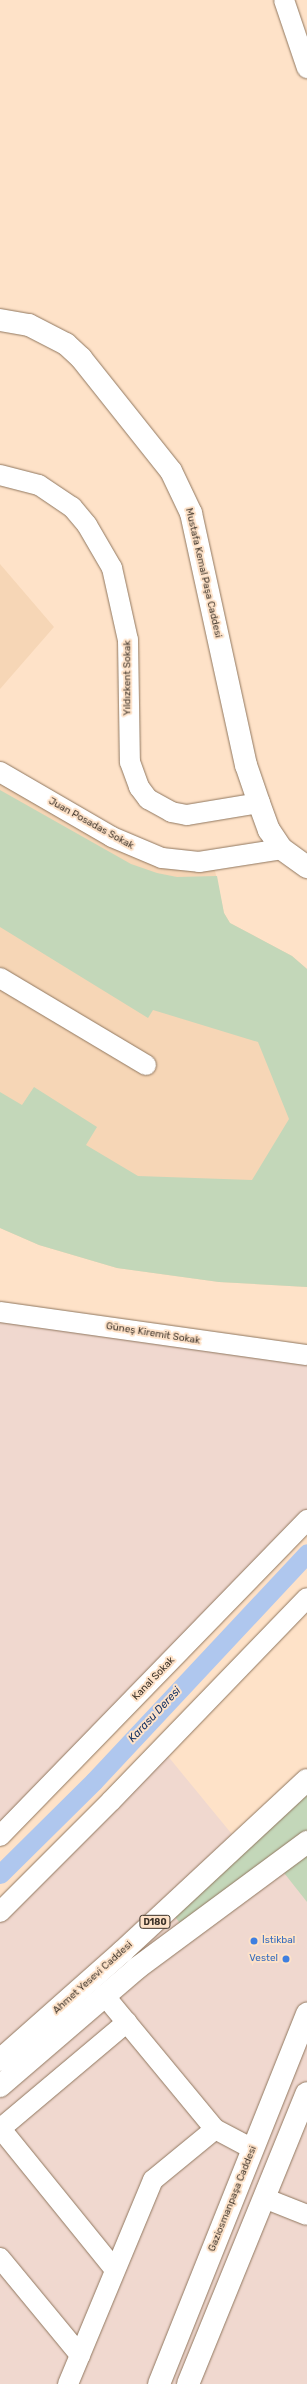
<!DOCTYPE html>
<meta charset="utf-8">
<style>
body{margin:0}
#map{position:relative;width:307px;height:2384px;overflow:hidden;background:#fee2c8;font-family:Rubik,sans-serif}
div>[style]{position:absolute}
[style*='--x']{left:calc(var(--x)*1px);top:calc(var(--y)*1px);width:calc(var(--w)*1px);rotate:calc(var(--a)*1deg)}
.built>*{inset:0;background:#f6d6b6}
.industrial>*{inset:0;background:#f0d8cf}
.green>*{inset:0;background:#c3d7b9}
.canal>*{height:19px;margin:-9.5px;padding:0 9.5px;transform-origin:9.5px;border-radius:9.5px;background:#afc7ee}
.roads{filter:drop-shadow(0 0 1px #90775f) drop-shadow(0 0 1px #90775f)}
.street>*{height:20px;margin:-10px;padding:0 10px;transform-origin:10px;border-radius:10px;background:#fff}
.secondary>*{height:22px;margin:-11px;padding:0 11px;transform-origin:11px;border-radius:11px;background:#fff}
.primary>*{height:22px;margin:-11px;padding:0 11px;transform-origin:11px;border-radius:11px;background:#fff}
.highway>*{height:22px;margin:-11px;padding:0 11px;transform-origin:11px;border-radius:11px;background:#fff}
.dots>*{width:11px;height:11px;translate:-50% -50%;box-sizing:border-box;border:2px solid #fee2c8;border-radius:50%}
span{translate:-50% -50%;white-space:nowrap;text-align:center;line-height:1.15;-webkit-text-stroke:4px #fee2c8;paint-order:stroke}
.shield-label span{padding:1px 3px;background:#fee2c8;border:1px solid;border-radius:3px;-webkit-text-stroke-width:0}
.shield-label{font-size:9px;color:#3e3329;font-weight:700}
.street-label{font-size:10px;color:#3e3329}
.shop-label{font-size:10px;color:#366cbe}
.left{translate:0 -50%;text-align:left}
.right{translate:-100% -50%;text-align:right}
.water-label{font-size:11px;color:#1a3666;font-style:italic}
</style>
<div id="map">
<div class="built">
<div style="clip-path:polygon(0 564px,54px 627px,0 689px)"></div>
<div style="clip-path:polygon(0 772px,112px 837px,213px 861px,224px 913px,230px 923px,292px 956px,307px 969px,307px 1287px,219px 1282px,117px 1268px,39px 1245px,0 1228px)"></div>
</div>
<div class="industrial">
<div style="clip-path:polygon(0 1312px,307px 1355px,307px 1520px,0 1836px)"></div>
<div style="clip-path:polygon(162px 1749px,240px 1844px,307px 1842px,307px 2384px,0 2384px,0 1912px)"></div>
</div>
<div class="green">
<div style="clip-path:polygon(0 790px,131px 864px,157px 873px,177px 877px,217px 876px,224px 913px,230px 923px,292px 956px,307px 969px,307px 1287px,219px 1282px,117px 1268px,39px 1245px,0 1228px,0 1092px,22px 1105px,34px 1087px,97px 1127px,86px 1145px,138px 1176px,252px 1180px,289px 1119px,258px 1042px,153px 1010px,148px 1018px,0 927px)"></div>
<div style="clip-path:polygon(307px 1780px,307px 1902px,277px 1864px,186px 1931px,169px 1909px)"></div>
</div>
<div class="canal">
<div style="--x:0;--y:1874;--w:132;--a:-44.7"></div>
<div style="--x:94;--y:1781;--w:312;--a:-46.9"></div>
</div>
<div class="roads">
<div class="street">
<div style="--x:284;--y:0;--w:72;--a:71.3"></div>
<div style="--x:0;--y:475;--w:40;--a:14.4"></div>
<div style="--x:39;--y:485;--w:40;--a:34"></div>
<div style="--x:72;--y:507;--w:23;--a:50"></div>
<div style="--x:87;--y:525;--w:50;--a:59.8"></div>
<div style="--x:112;--y:568;--w:74;--a:77.5"></div>
<div style="--x:128;--y:640;--w:122;--a:89.1"></div>
<div style="--x:130;--y:762;--w:27;--a:70"></div>
<div style="--x:139;--y:787;--w:15;--a:53"></div>
<div style="--x:148;--y:799;--w:26;--a:29"></div>
<div style="--x:171;--y:812;--w:16;--a:11"></div>
<div style="--x:187;--y:815;--w:73;--a:-9.5"></div>
<div style="--x:0;--y:772;--w:129;--a:30.1"></div>
<div style="--x:112;--y:837;--w:54;--a:22.8"></div>
<div style="--x:162;--y:858;--w:37;--a:6"></div>
<div style="--x:199;--y:862;--w:84;--a:-8.9"></div>
<div style="--x:0;--y:978;--w:170;--a:30.8"></div>
<div style="--x:0;--y:1312;--w:310;--a:8"></div>
<div style="--x:0;--y:1836;--w:441;--a:-45.8"></div>
<div style="--x:0;--y:1912;--w:157;--a:-45"></div>
<div style="--x:111;--y:1801;--w:282;--a:-46"></div>
<div style="--x:104;--y:1995;--w:174;--a:50.4"></div>
<div style="--x:215;--y:2129;--w:43;--a:27.8"></div>
<div style="--x:0;--y:2129;--w:166;--a:-40.1"></div>
<div style="--x:1;--y:2129;--w:181;--a:51"></div>
<div style="--x:264;--y:2198;--w:46;--a:21.6"></div>
<div style="--x:0;--y:2258;--w:126;--a:50.5"></div>
<div style="--x:68;--y:2384;--w:221;--a:-67.4"></div>
<div style="--x:153;--y:2180;--w:80;--a:-39.4"></div>
</div>
<div class="secondary">
<div style="--x:0;--y:320;--w:29;--a:10"></div>
<div style="--x:29;--y:325;--w:42;--a:27.2"></div>
<div style="--x:66;--y:344;--w:21;--a:43"></div>
<div style="--x:81;--y:358;--w:144;--a:51.5"></div>
<div style="--x:171;--y:471;--w:47;--a:64.5"></div>
<div style="--x:191;--y:513;--w:258;--a:77.7"></div>
<div style="--x:246;--y:765;--w:40;--a:71.1"></div>
<div style="--x:259;--y:803;--w:29;--a:70"></div>
<div style="--x:269;--y:830;--w:23;--a:56"></div>
<div style="--x:282;--y:849;--w:31;--a:36"></div>
</div>
<div class="primary">
<div style="--x:159;--y:2384;--w:399;--a:-68.2"></div>
<div style="--x:188;--y:2384;--w:314;--a:-67.8"></div>
</div>
<div class="highway">
<div style="--x:0;--y:2060;--w:164;--a:-41.5"></div>
<div style="--x:123;--y:1951;--w:251;--a:-42.9"></div>
<div style="--x:0;--y:2086;--w:181;--a:-40.7"></div>
<div style="--x:137;--y:1968;--w:212;--a:-36.5"></div>
</div>
</div>
<div class="dots">
<div style="left:254px;top:1941px;background:#3f7fe0"></div>
<div style="left:286px;top:1959px;background:#3f7fe0"></div>
</div>
<div class="shield-label">
<span style="left:155px;top:1922px">D180</span>
</div>
<div class="street-label">
<span style="left:203px;top:573px;rotate:77deg">Mustafa Kemal Paşa Caddesi</span>
<span style="left:128px;top:678px;rotate:-90deg">Yıldızkent Sokak</span>
<span style="left:91px;top:824px;rotate:29deg">Juan Posadas Sokak</span>
<span style="left:153px;top:1334px;rotate:9deg">Güneş Kiremit Sokak</span>
<span style="left:154px;top:1679px;rotate:-46deg">Kanal Sokak</span>
<span style="left:93px;top:1978px;rotate:-42deg">Ahmet Yesevi Caddesi</span>
<span style="left:233px;top:2199px;rotate:-68deg">Gaziosmanpaşa Caddesi</span>
</div>
<div class="shop-label">
<span class="left" style="left:262px;top:1941px">İstikbal</span>
<span class="right" style="left:278px;top:1959px">Vestel</span>
</div>
<div class="water-label">
<span style="left:155px;top:1715px;rotate:-47deg">Karasu Deresi</span>
</div>
</div>
